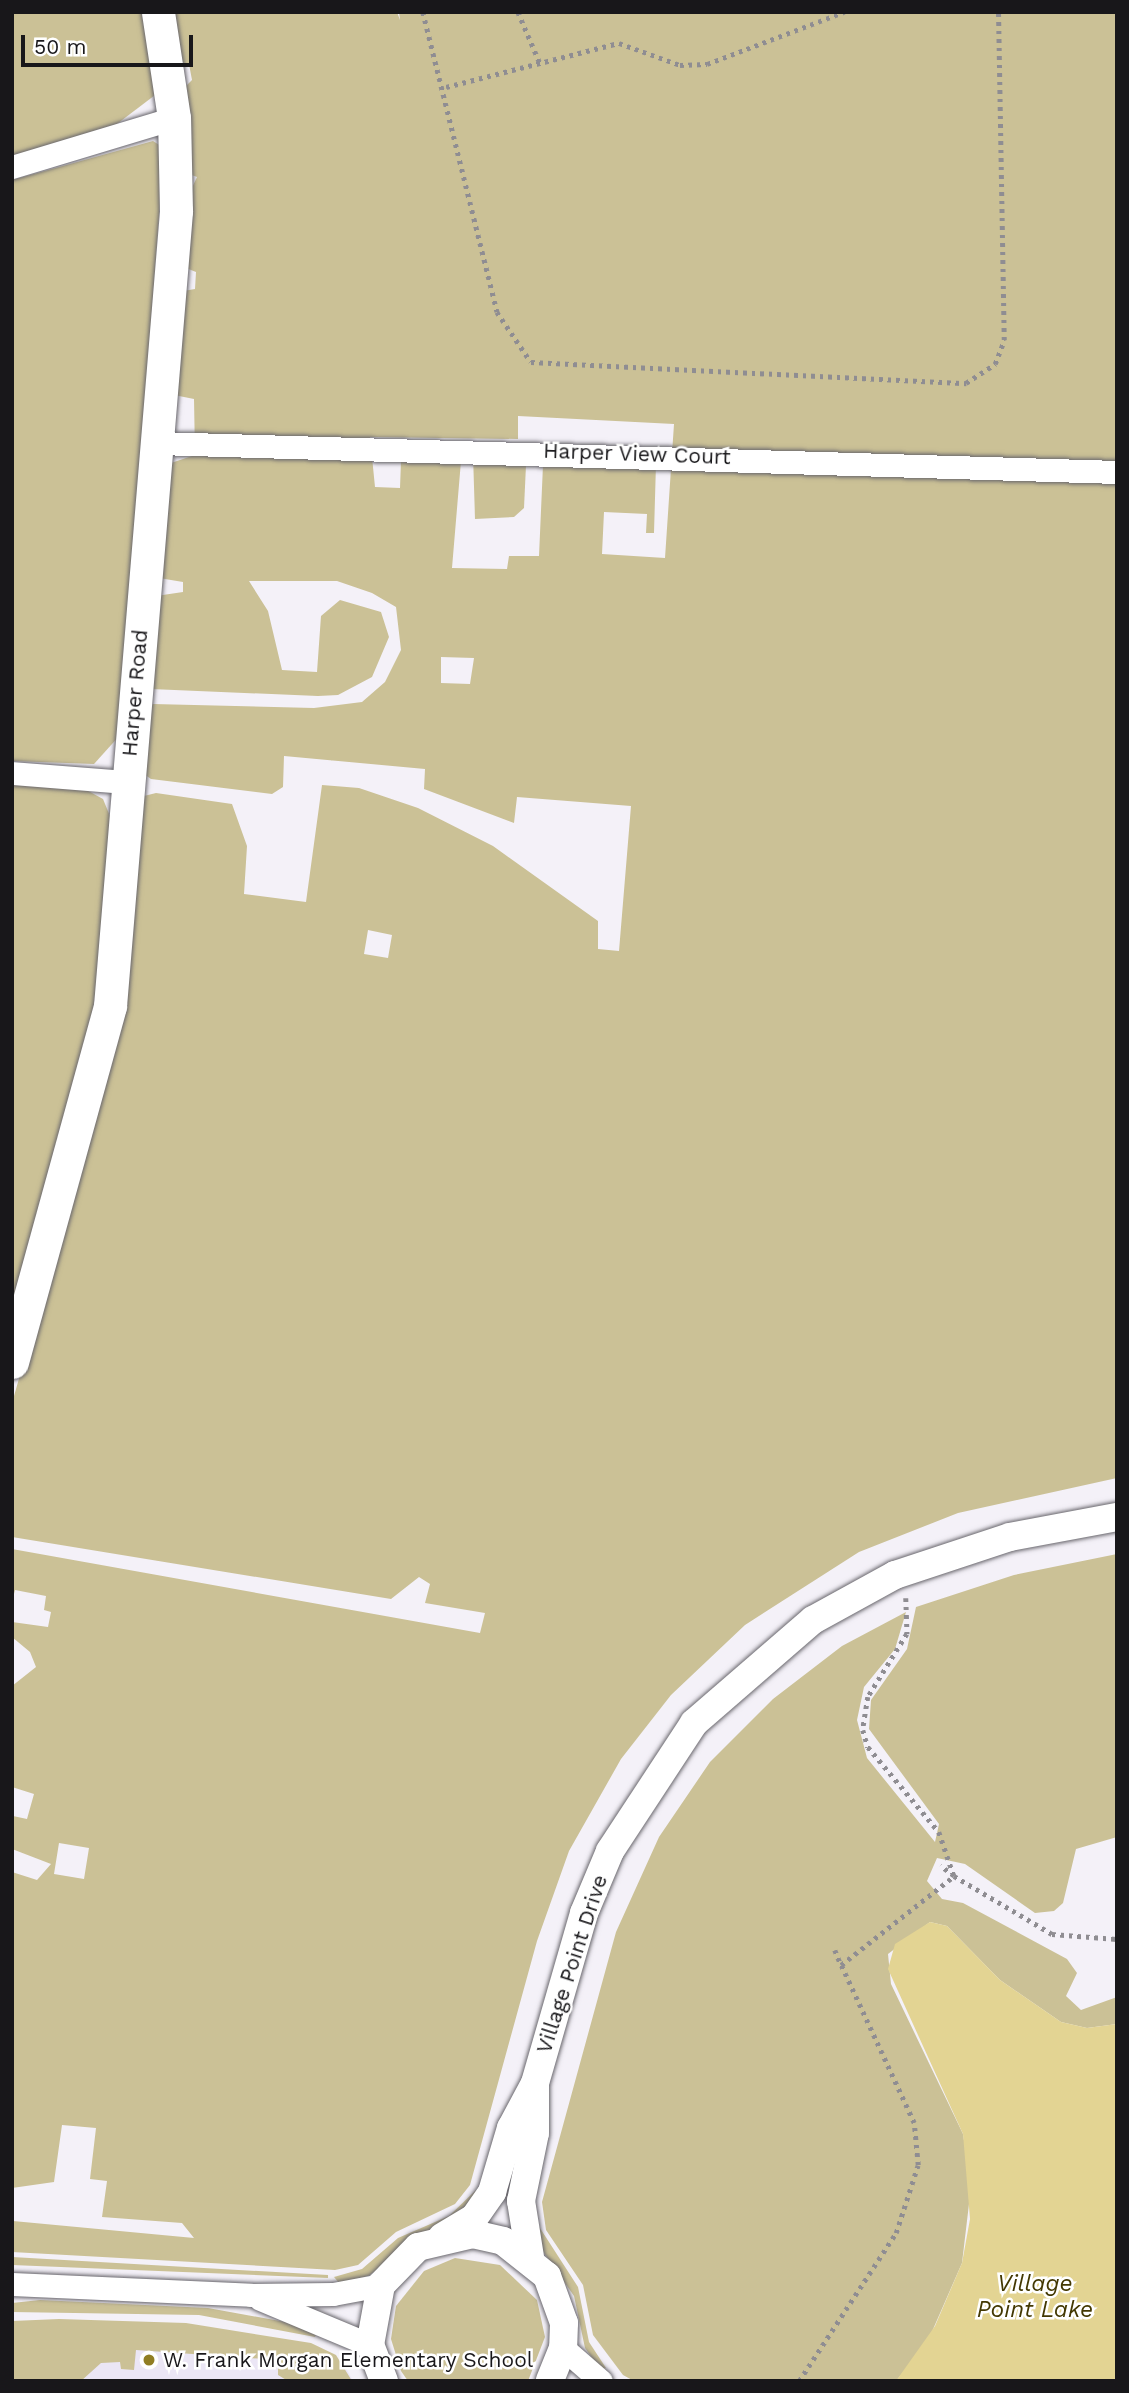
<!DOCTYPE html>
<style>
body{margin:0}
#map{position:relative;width:1129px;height:2393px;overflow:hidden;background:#f4f1f8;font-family:"Work Sans",sans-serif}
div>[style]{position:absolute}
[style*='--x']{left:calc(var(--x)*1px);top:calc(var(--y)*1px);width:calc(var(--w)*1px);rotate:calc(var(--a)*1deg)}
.built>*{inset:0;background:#ebe6f5}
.green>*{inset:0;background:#cbc196}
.water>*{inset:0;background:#e3d493}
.path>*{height:4.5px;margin-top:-2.25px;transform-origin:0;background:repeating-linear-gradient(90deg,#8f8d92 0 3.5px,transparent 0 8.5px)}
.roads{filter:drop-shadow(0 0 2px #68666c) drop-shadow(0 0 2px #68666c)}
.minor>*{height:23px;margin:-11.5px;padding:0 11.5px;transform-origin:11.5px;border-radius:11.5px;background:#fff}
.tertiary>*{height:28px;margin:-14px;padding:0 14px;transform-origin:14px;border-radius:14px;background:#fff}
.secondary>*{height:33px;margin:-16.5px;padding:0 16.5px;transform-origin:16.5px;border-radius:16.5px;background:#fff}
.dots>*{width:19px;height:19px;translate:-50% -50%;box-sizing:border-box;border:4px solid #fff;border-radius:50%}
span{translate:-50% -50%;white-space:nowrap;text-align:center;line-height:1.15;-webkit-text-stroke:5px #fff;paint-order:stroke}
.street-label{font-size:21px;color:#18171a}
.poi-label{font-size:21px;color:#18171a}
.left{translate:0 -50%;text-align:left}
.water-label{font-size:23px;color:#433802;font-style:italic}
.frame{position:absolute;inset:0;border:14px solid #18171a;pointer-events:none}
.scale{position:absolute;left:21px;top:35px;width:172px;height:32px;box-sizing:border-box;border:4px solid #18171a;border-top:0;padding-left:9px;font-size:21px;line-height:24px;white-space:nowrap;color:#18171a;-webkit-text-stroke:5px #fff;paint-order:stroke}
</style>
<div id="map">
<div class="built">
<div style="clip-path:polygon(173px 2345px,346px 2368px,353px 2381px,12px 2381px,12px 2352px)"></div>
</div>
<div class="green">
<div style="clip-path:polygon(12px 12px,148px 12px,159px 92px,113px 127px,12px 158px)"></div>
<div style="clip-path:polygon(evenodd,171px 12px,397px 12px,400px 20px,399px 12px,1117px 12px,1117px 1478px,958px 1513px,859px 1552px,745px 1625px,671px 1695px,621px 1759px,569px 1851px,537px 1941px,470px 2185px,455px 2204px,396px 2232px,358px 2265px,335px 2270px,12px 2252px,13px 2221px,194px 2238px,182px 2223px,102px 2217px,107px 2181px,90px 2179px,96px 2128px,62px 2125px,54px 2182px,12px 2188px,12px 1872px,37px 1880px,51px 1864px,12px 1849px,13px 1816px,27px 1819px,34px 1794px,12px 1787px,12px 1686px,36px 1667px,30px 1652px,12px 1637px,12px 1622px,48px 1627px,51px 1612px,44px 1610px,46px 1596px,15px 1590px,12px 1602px,12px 1549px,480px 1633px,485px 1613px,425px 1603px,430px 1584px,419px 1577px,391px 1599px,12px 1537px,12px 1403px,100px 1096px,140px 797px,156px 793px,232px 804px,247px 846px,244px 894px,306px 902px,322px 785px,359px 788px,418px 808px,493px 846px,598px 921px,598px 949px,619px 951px,631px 806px,517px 797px,514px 823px,424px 789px,425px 769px,284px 756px,283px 787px,272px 794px,151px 779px,141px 772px,147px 707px,153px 704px,314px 708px,362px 702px,385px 682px,401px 650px,396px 607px,372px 593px,337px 581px,249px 581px,268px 611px,282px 670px,317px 672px,321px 616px,340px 600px,381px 612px,389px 637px,372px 677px,338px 695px,318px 696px,151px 689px,156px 596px,183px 592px,183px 582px,159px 578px,168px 464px,195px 455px,194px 399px,174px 395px,183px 291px,195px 289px,196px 272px,186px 268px,189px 194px,197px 177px,189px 174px,185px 87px,192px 80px,189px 64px,181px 62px,171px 12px,518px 416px,674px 424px,665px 558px,602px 554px,604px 512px,647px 514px,646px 533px,654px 533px,656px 464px,543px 465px,539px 556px,509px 556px,507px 569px,452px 568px,461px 461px,401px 461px,400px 488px,375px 487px,370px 437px,518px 439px,518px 416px,171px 12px,441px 657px,474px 658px,470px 684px,441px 683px,441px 657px,171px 12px,368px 930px,392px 935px,388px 958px,364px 954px,368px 930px,171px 12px,59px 1843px,89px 1848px,84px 1879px,54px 1874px,59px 1843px)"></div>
<div style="clip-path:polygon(153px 141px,164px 148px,121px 734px,94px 764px,12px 761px,12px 180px)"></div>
<div style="clip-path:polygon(473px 454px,526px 465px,524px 508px,514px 517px,475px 519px)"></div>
<div style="clip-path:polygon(12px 782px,81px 787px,103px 799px,114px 826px,90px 1038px,12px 1327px)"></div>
<div style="clip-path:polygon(1117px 1554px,1117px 1837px,1076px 1849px,1063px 1903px,1054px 1911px,1035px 1913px,965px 1864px,937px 1858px,927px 1881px,942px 1899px,963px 1903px,1067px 1959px,1077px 1973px,1066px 1996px,1081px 2010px,1117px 1997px,1117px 2024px,1087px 2028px,1061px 2022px,1000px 1980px,947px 1926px,930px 1922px,888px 1954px,891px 1984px,963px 2134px,971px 2187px,962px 2263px,927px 2343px,896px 2381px,634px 2381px,623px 2375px,593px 2335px,583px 2285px,546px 2230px,542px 2202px,616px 1932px,659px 1837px,710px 1762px,773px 1699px,842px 1646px,906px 1612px,895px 1649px,864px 1687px,857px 1720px,867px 1758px,935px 1842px,939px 1824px,869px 1729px,871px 1700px,907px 1649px,916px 1607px,1014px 1575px)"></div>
<div style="clip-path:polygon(476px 2190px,478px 2198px,368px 2276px,340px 2284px,334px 2277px,362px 2269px,398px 2238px,449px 2216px)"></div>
<div style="clip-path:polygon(538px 2225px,578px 2287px,589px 2342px,606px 2368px,600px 2369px,585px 2348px,574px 2296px,540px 2247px)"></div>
<div style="clip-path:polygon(12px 2257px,328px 2275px,328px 2278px,12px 2265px)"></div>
<div style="clip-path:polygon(455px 2258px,500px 2265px,537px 2300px,545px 2337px,528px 2381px,408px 2381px,401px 2371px,391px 2339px,396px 2306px,424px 2271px)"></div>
<div style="clip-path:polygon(40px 2300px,208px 2308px,318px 2328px,315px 2337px,199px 2315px,12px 2312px,12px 2303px)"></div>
<div style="clip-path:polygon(59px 2319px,186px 2323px,311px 2343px,336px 2355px,352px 2381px,288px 2381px,278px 2375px,278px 2360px,136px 2350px,134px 2370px,121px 2369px,120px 2362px,101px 2363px,81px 2381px,12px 2381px,12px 2321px)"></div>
</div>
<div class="water">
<div style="clip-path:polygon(930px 1922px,947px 1926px,1000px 1980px,1061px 2022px,1087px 2028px,1117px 2024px,1117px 2381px,896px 2381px,935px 2326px,962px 2263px,970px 2219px,963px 2134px,888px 1969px,895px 1944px)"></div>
</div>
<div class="path">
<div style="--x:423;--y:12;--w:309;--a:76.1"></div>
<div style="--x:497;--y:312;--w:60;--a:55.8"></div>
<div style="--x:531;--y:362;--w:436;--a:2.8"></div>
<div style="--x:966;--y:383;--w:35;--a:-33"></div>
<div style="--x:995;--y:364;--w:26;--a:-69"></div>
<div style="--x:1004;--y:340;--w:328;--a:-91"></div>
<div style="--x:518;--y:12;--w:56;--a:66.7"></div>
<div style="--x:446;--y:87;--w:179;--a:-14.3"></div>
<div style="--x:619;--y:43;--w:65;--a:19.8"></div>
<div style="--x:680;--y:65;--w:27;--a:-2"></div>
<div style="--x:707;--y:64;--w:147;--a:-20.8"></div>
<div style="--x:906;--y:1598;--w:36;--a:88"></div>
<div style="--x:907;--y:1634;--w:74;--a:121.8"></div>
<div style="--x:868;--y:1697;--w:33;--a:99"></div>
<div style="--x:863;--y:1730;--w:18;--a:74"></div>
<div style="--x:868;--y:1747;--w:111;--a:50.1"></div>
<div style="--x:939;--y:1832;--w:46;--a:71.2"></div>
<div style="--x:954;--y:1876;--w:17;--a:-144"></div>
<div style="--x:835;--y:1950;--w:16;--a:68"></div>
<div style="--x:799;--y:2381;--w:177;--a:-56.8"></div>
<div style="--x:896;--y:2233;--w:71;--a:-72.1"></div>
<div style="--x:918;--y:2165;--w:42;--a:-95.4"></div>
<div style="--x:914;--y:2123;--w:174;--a:-114.8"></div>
<div style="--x:841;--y:1965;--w:144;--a:-38.2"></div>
<div style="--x:954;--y:1876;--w:114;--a:30.6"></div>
<div style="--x:1052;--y:1934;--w:65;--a:4.4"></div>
</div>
<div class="roads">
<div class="minor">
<div style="--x:12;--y:167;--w:169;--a:-16.8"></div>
<div style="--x:158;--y:443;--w:959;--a:1.73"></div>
<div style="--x:12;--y:773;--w:115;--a:4.5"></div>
<div style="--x:12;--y:2284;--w:239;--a:2.6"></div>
<div style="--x:251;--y:2295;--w:82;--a:-0.7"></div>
<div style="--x:333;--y:2294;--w:49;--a:-10.6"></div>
<div style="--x:260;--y:2299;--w:119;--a:22.7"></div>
<div style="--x:563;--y:2348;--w:50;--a:41"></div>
</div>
<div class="tertiary">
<div style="--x:442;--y:2237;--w:37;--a:-31"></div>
<div style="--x:474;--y:2218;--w:32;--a:-55"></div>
<div style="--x:492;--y:2192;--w:67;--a:-73.5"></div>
<div style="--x:511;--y:2128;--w:51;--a:-61.9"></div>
<div style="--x:535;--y:2083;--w:177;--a:-73.9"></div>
<div style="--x:584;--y:1913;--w:67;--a:-67.2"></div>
<div style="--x:610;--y:1851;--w:153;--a:-56.7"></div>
<div style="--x:694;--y:1723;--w:157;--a:-40.9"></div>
<div style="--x:813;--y:1620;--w:94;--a:-28.8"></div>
<div style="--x:895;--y:1575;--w:121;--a:-18.3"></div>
<div style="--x:1010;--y:1537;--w:109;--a:-10.6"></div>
<div style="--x:530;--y:2257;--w:57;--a:-99.1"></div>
<div style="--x:521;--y:2201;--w:69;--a:-78.4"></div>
<div style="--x:535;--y:2133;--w:47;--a:-90"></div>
<div style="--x:384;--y:2381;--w:39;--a:-111"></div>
<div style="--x:370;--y:2345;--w:61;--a:-79.6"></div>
<div style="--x:381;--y:2285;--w:53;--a:-45.8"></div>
<div style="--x:418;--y:2247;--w:57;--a:-13.3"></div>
<div style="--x:473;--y:2234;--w:31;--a:13"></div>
<div style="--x:503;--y:2241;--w:56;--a:38.5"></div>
<div style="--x:547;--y:2276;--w:50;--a:70.1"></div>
<div style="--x:564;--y:2323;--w:25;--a:92"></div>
<div style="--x:563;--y:2348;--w:35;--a:112"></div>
</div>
<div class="secondary">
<div style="--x:12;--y:1362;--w:369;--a:-74.6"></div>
<div style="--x:110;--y:1006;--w:798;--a:-85.25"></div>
<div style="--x:176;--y:211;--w:93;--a:-91.2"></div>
<div style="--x:174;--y:118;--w:107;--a:-98.6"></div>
</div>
</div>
<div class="dots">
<div style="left:149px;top:2360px;background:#907d23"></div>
</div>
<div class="street-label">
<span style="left:637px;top:454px;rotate:2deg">Harper View Court</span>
<span style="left:135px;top:693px;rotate:-85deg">Harper Road</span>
<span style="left:572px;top:1964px;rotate:-72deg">Village Point Drive</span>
</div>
<div class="poi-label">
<span class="left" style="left:163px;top:2360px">W. Frank Morgan Elementary School</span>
</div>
<div class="water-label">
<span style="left:1035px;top:2297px">Village<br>Point Lake</span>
</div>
<div class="frame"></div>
<div class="scale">50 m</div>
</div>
